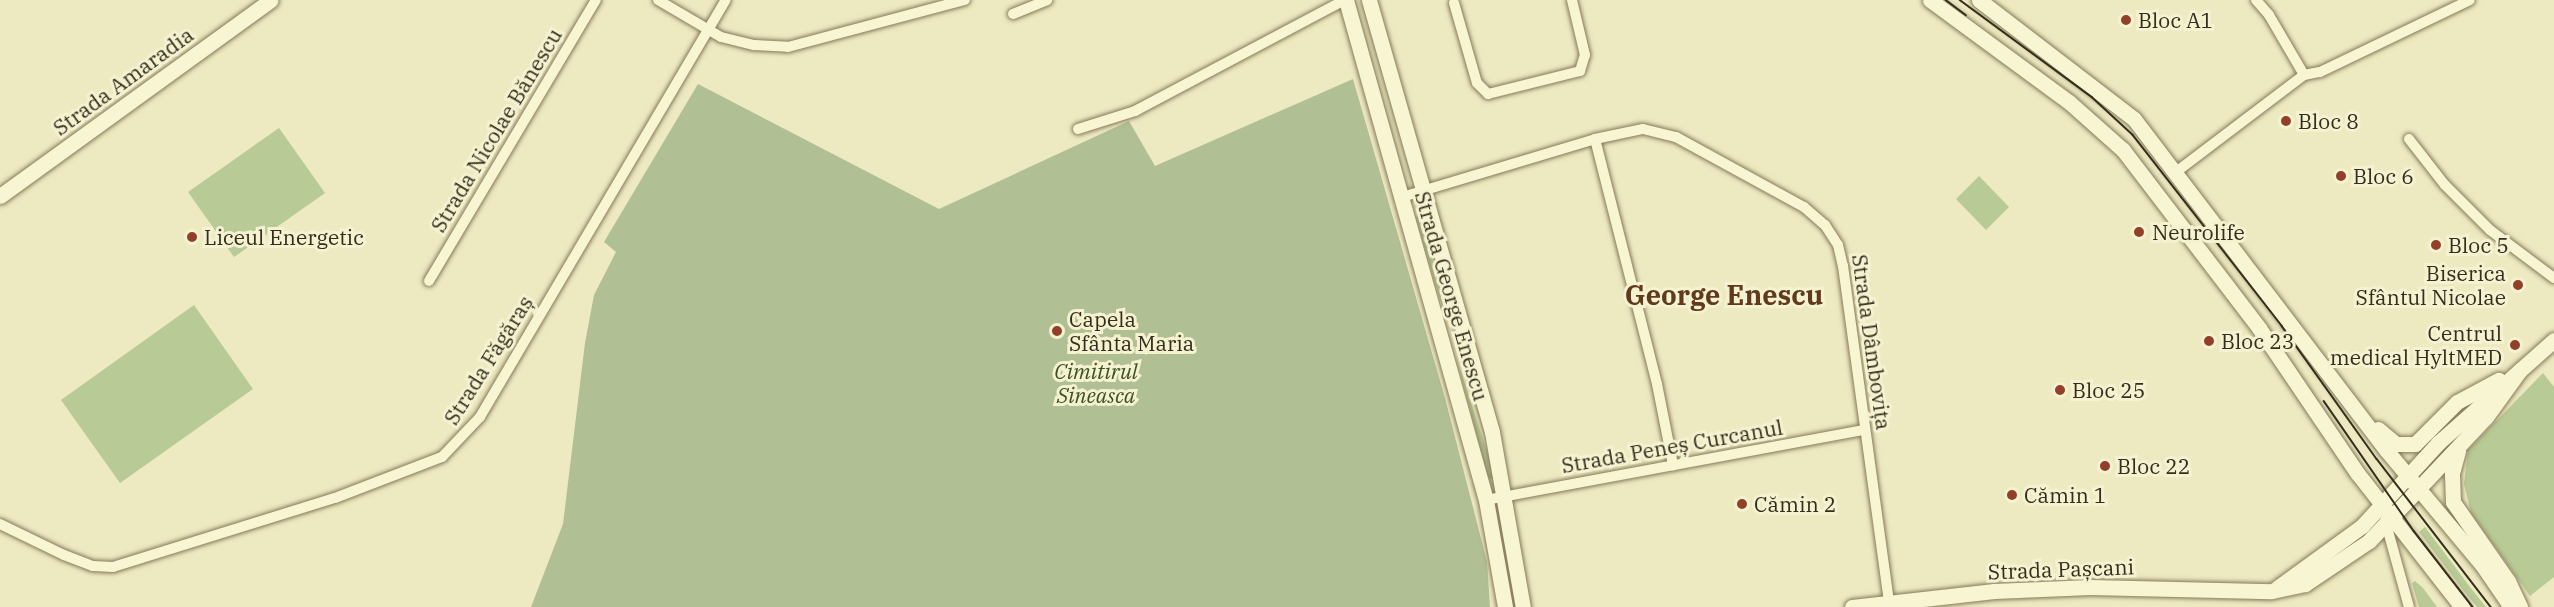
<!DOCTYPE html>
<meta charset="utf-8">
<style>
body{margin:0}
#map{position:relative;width:2554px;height:607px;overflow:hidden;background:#ede9c1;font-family:"IBM Plex Serif",serif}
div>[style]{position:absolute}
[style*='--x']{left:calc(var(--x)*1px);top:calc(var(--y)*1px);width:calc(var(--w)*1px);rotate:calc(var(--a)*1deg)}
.green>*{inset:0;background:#b8ca95}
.cemetery>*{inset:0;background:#b1bf94}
.roads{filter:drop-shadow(0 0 2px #857a59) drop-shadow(0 0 2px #857a59)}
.street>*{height:10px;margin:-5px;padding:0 5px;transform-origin:5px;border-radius:5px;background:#f8f5d3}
.secondary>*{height:15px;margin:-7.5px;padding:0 7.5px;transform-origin:7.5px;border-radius:7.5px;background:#f8f5d3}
.tram>*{height:1.5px;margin:-0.75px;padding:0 0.75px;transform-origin:0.75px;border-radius:0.75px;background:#352e1d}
.dots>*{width:16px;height:16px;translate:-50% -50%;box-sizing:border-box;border:3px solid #f4f2d0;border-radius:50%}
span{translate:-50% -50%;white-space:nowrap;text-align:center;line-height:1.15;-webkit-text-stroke:6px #f4f2d0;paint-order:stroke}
.poi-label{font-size:21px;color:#352e1d}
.left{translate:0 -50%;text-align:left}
.right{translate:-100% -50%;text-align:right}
.street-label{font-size:21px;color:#352e1d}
.park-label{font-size:21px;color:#3c5124;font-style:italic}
.district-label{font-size:27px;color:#613a1d;font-weight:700}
</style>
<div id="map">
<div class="green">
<div style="clip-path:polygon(279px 128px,325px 193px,234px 257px,188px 192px)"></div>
<div style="clip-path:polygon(1979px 176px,2009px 207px,1986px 230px,1956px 199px)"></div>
<div style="clip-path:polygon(1418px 213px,1447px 306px,1444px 313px,1416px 218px)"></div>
<div style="clip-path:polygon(194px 305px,253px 389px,120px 483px,61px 400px)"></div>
<div style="clip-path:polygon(1456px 356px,1495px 476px,1492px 479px,1488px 477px)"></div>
<div style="clip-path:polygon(2543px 373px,2554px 387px,2554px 577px,2530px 596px,2471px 513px,2464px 484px,2468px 450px)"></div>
<div style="clip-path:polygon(2425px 527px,2470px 587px,2486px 607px,2477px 607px,2464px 591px,2419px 532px)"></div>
<div style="clip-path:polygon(2415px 581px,2423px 588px,2437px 607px,2419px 607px,2412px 583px)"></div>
</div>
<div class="cemetery">
<div style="clip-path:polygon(1353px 79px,1445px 398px,1487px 562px,1490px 607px,531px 607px,563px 524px,585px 343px,594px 295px,616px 252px,604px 242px,698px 84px,939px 209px,1129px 121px,1155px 166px)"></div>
</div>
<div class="roads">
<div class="street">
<div style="--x:658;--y:0;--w:73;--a:30.4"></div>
<div style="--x:721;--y:37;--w:34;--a:14"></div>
<div style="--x:754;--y:45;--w:34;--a:3"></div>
<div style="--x:788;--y:47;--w:183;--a:-14.9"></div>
<div style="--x:2256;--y:0;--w:20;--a:49"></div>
<div style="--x:2269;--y:15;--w:69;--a:59.7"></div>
<div style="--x:1454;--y:3;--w:83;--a:74"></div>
<div style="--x:1477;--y:83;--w:16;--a:45"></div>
<div style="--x:1488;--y:94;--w:95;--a:-14"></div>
<div style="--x:1580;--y:71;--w:17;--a:-73"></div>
<div style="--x:1585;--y:55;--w:57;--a:-103.3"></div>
<div style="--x:1013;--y:14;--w:37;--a:-22"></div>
<div style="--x:1078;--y:129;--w:60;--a:-17.5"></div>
<div style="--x:1135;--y:111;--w:238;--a:-27.9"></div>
<div style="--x:1595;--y:139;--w:253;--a:75.8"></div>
<div style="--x:1657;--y:384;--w:83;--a:78.8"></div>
<div style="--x:2409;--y:139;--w:58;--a:52"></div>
<div style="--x:2445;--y:185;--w:64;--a:45"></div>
<div style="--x:2490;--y:230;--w:80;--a:36.9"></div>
<div style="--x:2176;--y:172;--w:161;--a:-37.2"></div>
<div style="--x:2304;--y:75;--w:16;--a:-11"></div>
<div style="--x:2320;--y:72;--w:166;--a:-25.6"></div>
<div style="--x:1402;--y:197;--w:202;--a:-16.7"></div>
<div style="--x:1595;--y:139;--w:49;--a:-11.8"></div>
<div style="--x:1643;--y:129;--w:34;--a:14"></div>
<div style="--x:1676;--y:137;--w:146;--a:28.7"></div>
<div style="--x:1804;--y:207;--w:28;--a:41"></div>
<div style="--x:1825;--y:225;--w:24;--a:57"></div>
<div style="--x:1838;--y:245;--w:22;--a:77"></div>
<div style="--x:1843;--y:266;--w:339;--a:82.2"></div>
<div style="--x:429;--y:281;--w:327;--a:-59.3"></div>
<div style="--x:1486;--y:500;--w:385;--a:-10.5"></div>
<div style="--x:2385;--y:520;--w:90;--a:74.6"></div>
<div style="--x:0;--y:524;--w:71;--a:25.8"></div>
<div style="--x:64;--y:555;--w:31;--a:21"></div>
<div style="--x:93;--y:566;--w:20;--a:3"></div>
<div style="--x:113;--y:567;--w:232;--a:-17.3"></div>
<div style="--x:335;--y:498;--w:115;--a:-21"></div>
<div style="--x:442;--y:457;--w:55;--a:-46.5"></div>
<div style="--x:480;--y:417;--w:484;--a:-59.5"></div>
</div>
<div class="secondary">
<div style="--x:1346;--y:0;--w:519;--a:74.36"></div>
<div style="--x:1486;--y:500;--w:109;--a:79.9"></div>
<div style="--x:1369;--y:0;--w:449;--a:74.1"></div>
<div style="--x:1492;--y:432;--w:178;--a:80"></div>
<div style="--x:1930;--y:0;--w:172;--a:36.3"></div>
<div style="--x:2069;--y:102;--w:72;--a:41.6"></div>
<div style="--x:2123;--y:150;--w:224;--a:52.6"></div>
<div style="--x:2259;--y:328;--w:176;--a:55.9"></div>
<div style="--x:2358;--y:474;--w:169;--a:52"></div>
<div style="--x:1979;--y:0;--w:195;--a:37.5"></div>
<div style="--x:2134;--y:119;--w:417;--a:52.7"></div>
<div style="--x:2387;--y:451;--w:150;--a:50.1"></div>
<div style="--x:2483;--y:566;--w:50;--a:55.7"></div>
<div style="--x:0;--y:196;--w:334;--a:-35.9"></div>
<div style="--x:2378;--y:429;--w:23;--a:40"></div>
<div style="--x:2396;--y:444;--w:19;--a:0"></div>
<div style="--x:2415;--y:444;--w:59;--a:-45"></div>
<div style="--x:2457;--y:402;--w:47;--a:-28.2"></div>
<div style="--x:2458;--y:451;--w:24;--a:105"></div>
<div style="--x:2452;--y:474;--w:28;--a:88"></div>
<div style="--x:2453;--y:502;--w:96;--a:55.2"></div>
<div style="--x:2508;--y:581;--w:29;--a:65"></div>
<div style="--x:2277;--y:588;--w:105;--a:-36.1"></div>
<div style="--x:2362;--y:526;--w:113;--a:-47.5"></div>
<div style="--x:2438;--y:443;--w:155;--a:-41.6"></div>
<div style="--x:1852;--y:607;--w:143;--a:-6.4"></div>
<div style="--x:1994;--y:591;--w:96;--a:-2.4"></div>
<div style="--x:2090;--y:587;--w:182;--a:1.3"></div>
<div style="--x:2272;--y:591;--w:34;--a:-12"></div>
<div style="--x:2305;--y:584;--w:77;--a:-33.9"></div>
<div style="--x:2369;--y:541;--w:170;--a:-46.7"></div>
<div style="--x:2486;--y:417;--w:58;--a:-54.1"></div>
</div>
</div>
<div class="tram">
<div style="--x:1946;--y:0;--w:25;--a:37"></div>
<div style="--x:1960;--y:0;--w:164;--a:36.3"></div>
<div style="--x:2092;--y:97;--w:56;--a:42.8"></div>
<div style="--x:2133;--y:135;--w:242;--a:52"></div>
<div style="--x:2282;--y:326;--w:163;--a:54.5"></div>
<div style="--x:2377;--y:459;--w:187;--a:52.4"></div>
<div style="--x:2324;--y:401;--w:158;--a:55.3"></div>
<div style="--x:2414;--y:531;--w:96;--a:52.2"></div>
</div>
<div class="dots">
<div style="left:2126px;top:20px;background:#93402a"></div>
<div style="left:2286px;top:121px;background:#93402a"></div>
<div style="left:2341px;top:176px;background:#93402a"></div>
<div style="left:2139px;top:232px;background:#93402a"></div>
<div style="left:192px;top:237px;background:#93402a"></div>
<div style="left:2436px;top:245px;background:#93402a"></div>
<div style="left:2518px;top:285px;background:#93402a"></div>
<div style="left:1057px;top:331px;background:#93402a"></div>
<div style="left:2209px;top:341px;background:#93402a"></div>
<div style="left:2515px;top:345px;background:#93402a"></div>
<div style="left:2060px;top:390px;background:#93402a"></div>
<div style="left:2105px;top:466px;background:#93402a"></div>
<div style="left:2012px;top:495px;background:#93402a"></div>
<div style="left:1742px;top:504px;background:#93402a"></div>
</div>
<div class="poi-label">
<span class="left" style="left:2138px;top:20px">Bloc A1</span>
<span class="left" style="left:2298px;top:121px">Bloc 8</span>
<span class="left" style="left:2353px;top:176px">Bloc 6</span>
<span class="left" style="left:2152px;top:232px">Neurolife</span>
<span class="left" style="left:204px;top:237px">Liceul Energetic</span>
<span class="left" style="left:2448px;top:245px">Bloc 5</span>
<span class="right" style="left:2506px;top:285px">Biserica<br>Sfântul Nicolae</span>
<span class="left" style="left:1069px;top:331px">Capela<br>Sfânta Maria</span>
<span class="right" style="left:2502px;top:345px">Centrul<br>medical HyltMED</span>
<span class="left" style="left:2221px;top:341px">Bloc 23</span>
<span class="left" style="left:2072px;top:390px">Bloc 25</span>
<span class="left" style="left:2117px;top:466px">Bloc 22</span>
<span class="left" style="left:2024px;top:495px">Cămin 1</span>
<span class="left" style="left:1754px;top:504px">Cămin 2</span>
</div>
<div class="street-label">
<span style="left:123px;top:81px;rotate:-36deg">Strada Amaradia</span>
<span style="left:496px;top:130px;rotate:-59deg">Strada Nicolae Bănescu</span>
<span style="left:1452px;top:296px;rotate:74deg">Strada George Enescu</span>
<span style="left:1872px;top:342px;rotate:82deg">Strada Dâmbovița</span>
<span style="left:488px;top:360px;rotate:-58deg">Strada Făgăraș</span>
<span style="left:1672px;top:446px;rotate:-10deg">Strada Peneș Curcanul</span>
<span style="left:2061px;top:569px;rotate:-2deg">Strada Pașcani</span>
</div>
<div class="park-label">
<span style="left:1096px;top:383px">Cimitirul<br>Sineasca</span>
</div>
<div class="district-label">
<span style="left:1724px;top:295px">George Enescu</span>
</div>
</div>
